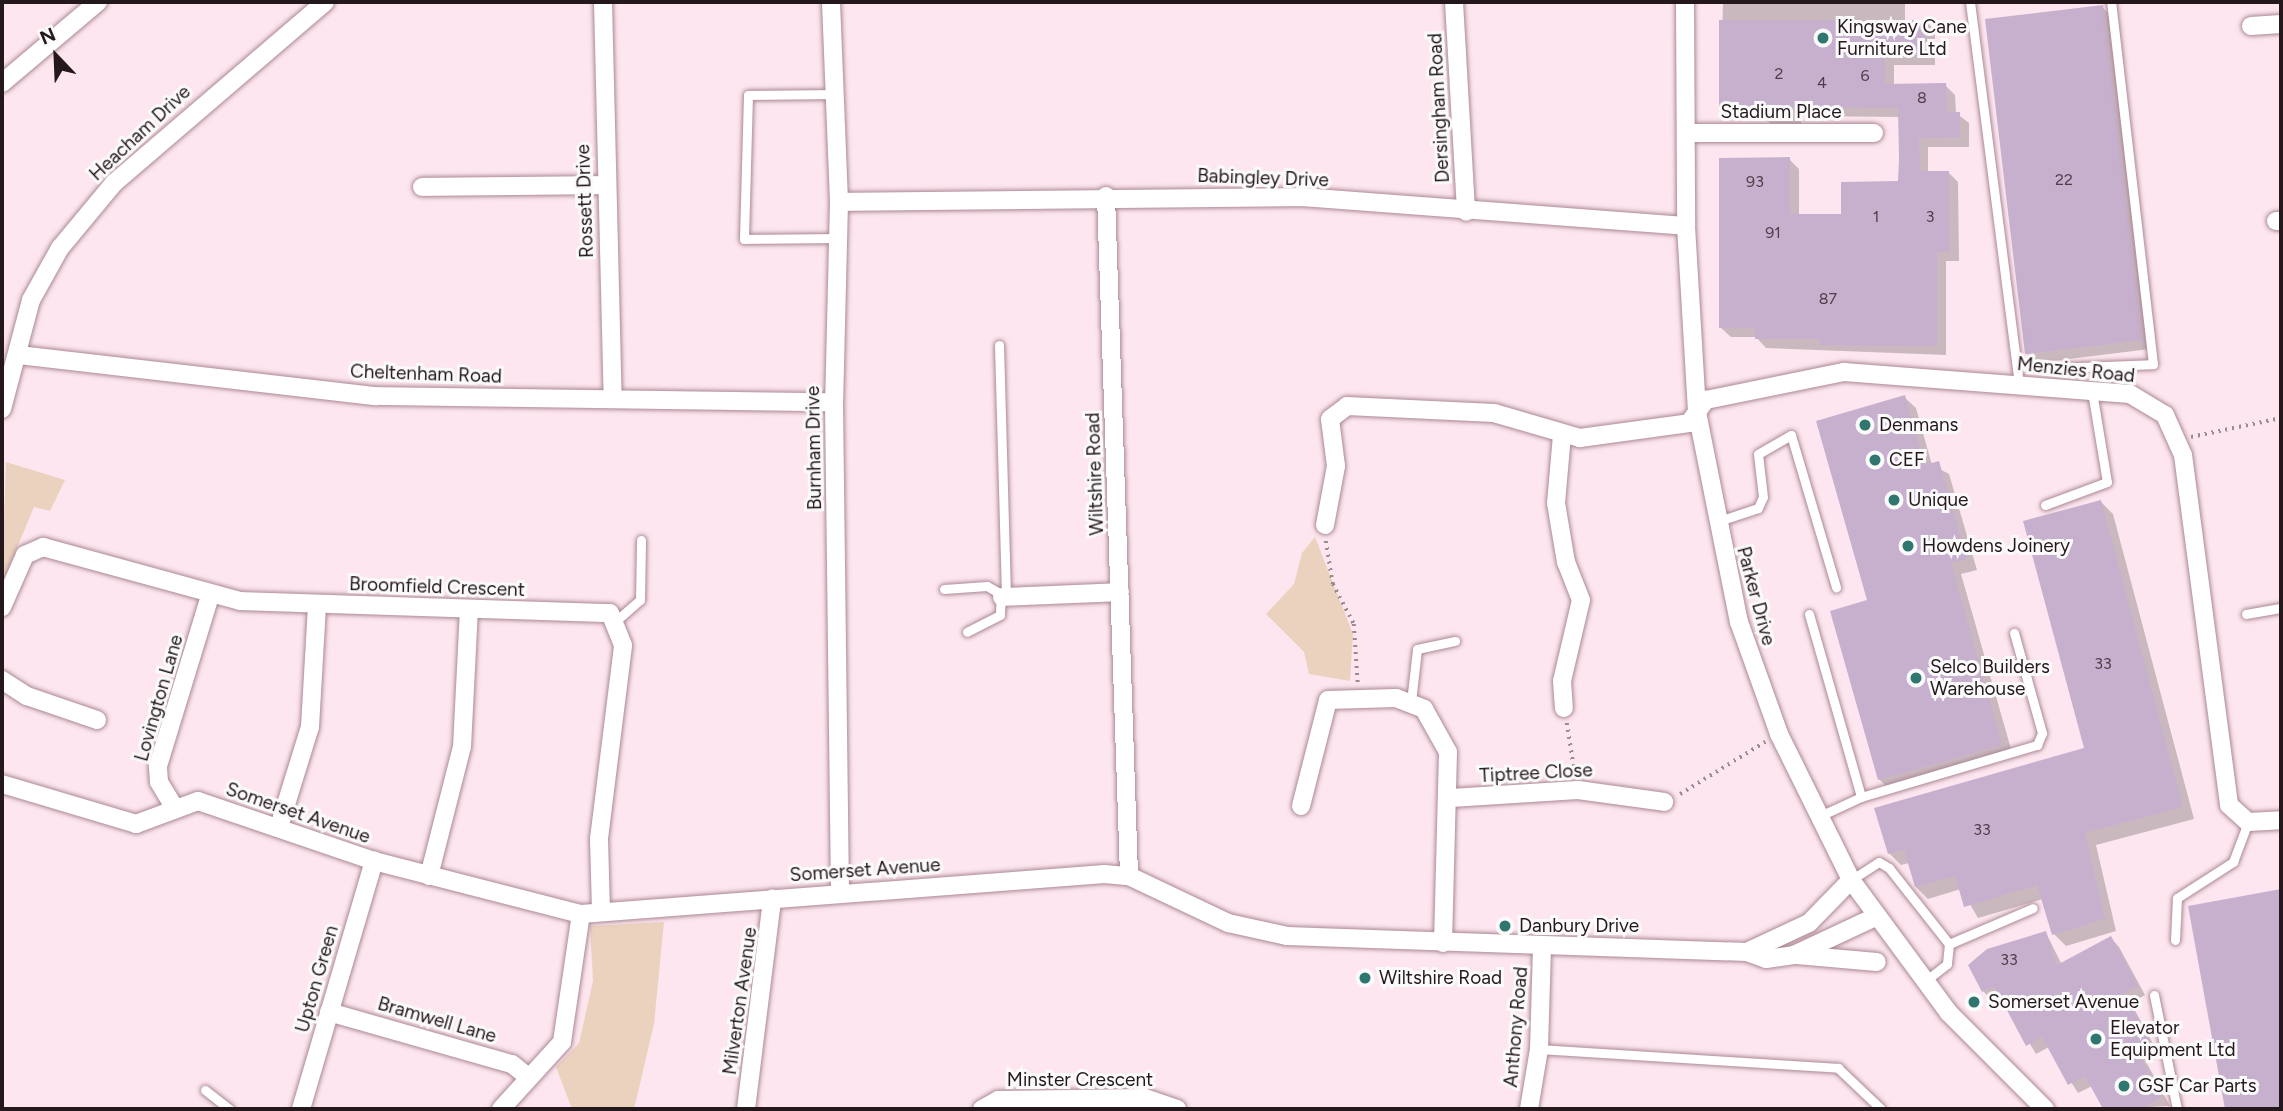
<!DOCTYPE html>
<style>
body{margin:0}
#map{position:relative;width:2283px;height:1111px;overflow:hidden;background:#fde6ef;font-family:Figtree,sans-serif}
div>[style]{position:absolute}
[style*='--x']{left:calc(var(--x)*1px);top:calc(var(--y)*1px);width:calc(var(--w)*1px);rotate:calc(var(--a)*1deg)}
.green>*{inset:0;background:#ebd2bf}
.shadow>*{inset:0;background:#0003}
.building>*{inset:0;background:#c7b0ce}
.path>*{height:3.5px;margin-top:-1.75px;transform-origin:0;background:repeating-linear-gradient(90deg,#9c8a91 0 2px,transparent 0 7px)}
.roads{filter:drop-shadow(0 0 2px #ab8896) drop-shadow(0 0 2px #ab8896)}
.lane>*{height:9px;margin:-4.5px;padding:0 4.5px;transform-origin:4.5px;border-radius:4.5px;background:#fff}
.street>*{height:18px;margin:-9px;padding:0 9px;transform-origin:9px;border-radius:9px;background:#fff}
.dots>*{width:19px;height:19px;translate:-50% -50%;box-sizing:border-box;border:4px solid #fafafa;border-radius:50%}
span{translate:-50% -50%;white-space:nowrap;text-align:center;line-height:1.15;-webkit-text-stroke:6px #fafafa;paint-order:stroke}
.number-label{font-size:16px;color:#4e3e49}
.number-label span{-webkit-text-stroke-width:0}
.poi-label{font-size:19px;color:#25181d}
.left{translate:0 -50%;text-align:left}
.street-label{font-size:19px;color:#25181d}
.frame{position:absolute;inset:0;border:4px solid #25181d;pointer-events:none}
.north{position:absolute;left:21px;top:21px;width:70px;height:70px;-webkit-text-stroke:5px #fafafa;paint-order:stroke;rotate:337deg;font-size:19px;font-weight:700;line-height:28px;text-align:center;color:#25181d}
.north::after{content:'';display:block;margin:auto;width:24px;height:32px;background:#25181d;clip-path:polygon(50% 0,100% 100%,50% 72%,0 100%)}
</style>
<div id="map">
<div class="green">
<div style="clip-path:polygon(6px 462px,65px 480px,50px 511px,34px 507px,2px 584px)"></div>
<div style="clip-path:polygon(1315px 537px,1353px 634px,1350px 681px,1309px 674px,1304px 652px,1266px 614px,1294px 584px,1302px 553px)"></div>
<div style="clip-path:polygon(664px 922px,654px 1024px,634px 1109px,572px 1109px,556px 1067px,579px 1043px,593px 981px,590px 926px)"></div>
</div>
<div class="shadow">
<div style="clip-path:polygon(1723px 2px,1905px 2px,1905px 21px,1926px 21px,1935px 31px,1935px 65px,1894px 65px,1894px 86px,1945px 85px,1955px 95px,1956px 113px,1969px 123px,1969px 147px,1928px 147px,1928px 173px,1948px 172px,1958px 182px,1959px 261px,1946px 261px,1946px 355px,1766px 348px,1756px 337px,1731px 337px,1721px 328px,1789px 159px,1799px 169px,1799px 216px,1843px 216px,1899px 183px,1900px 117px,1801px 116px,1801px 126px,1773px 126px,1763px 116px,1730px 116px,1720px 107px)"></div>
<div style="clip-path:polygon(2102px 7px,2111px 16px,2150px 349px,2036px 363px,2027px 354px)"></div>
<div style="clip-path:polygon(1904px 397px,1916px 408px,1932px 465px,1949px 474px,1977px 570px,1961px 574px,2013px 756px,1890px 790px,1879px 779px,1870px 602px)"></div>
<div style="clip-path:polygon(2101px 502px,2113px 514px,2194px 819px,2096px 845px,2116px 931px,2066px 946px,2054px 934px,2043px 899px,1978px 918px,1961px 889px,1928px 899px,1916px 887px,1909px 863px,1901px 865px,1889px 853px,2086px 749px)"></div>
<div style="clip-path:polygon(2281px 890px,2281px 1109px,2227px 1109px,2190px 907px)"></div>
<div style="clip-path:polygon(2046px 933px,2062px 965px,2111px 938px,2119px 947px,2145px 995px,2131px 1003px,2157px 1051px,2144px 1058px,2170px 1106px,2105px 1109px,2092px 1086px,2078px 1093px,2049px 1047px,2036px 1054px,2001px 995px,1992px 1000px,1983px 991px)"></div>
</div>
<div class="building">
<div style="clip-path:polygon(2103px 5px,2142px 340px,2025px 354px,1985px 19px)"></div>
<div style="clip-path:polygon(1719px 20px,1926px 20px,1926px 56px,1885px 56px,1885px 84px,1946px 83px,1947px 112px,1960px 112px,1960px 137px,1919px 138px,1920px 171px,1949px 171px,1950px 252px,1937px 252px,1937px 346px,1820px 345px,1820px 339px,1755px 339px,1755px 328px,1719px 328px,1719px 158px,1790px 157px,1790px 214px,1841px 214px,1841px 182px,1898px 181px,1899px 159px,1898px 108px,1792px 107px,1792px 117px,1761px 117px,1761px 107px,1719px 107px)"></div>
<div style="clip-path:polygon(1905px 395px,1925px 465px,1939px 461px,1967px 559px,1951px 563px,2002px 745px,1878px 780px,1830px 611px,1867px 600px,1816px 421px)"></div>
<div style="clip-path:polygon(2101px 500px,2183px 807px,2085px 833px,2105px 919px,2052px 935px,2037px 885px,1964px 907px,1955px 876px,1915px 887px,1904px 850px,1888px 854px,1874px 808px,2084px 748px,2023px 521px)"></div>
<div style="clip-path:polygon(2281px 889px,2281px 1109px,2225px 1109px,2188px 906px)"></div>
<div style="clip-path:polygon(2046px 931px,2057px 965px,2111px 936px,2138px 986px,2124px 993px,2149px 1041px,2136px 1049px,2162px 1097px,2139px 1109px,2103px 1109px,2085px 1076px,2068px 1085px,2042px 1037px,2026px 1046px,1994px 986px,1982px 992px,1968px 965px,1987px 949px)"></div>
</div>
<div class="path">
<div style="--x:2191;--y:437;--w:92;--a:-11.9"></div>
<div style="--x:1326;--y:541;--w:44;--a:80.8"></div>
<div style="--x:1333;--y:584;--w:45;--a:62.3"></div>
<div style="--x:1354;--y:624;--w:60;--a:86.2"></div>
<div style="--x:1567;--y:723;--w:52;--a:81.1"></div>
<div style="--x:1680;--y:794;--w:100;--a:-31.5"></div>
</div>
<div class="roads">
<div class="lane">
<div style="--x:1970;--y:2;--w:386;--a:82.7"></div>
<div style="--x:835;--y:94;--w:87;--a:179.3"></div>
<div style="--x:748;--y:95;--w:144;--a:91.6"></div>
<div style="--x:744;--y:239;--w:92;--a:-0.6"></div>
<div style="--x:999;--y:345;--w:252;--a:88.4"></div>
<div style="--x:2051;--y:368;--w:102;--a:-2.2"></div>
<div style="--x:2153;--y:364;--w:364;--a:-96.6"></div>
<div style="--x:2045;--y:505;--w:66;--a:-20.4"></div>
<div style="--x:2107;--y:482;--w:92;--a:-99.4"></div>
<div style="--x:1716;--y:522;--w:44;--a:-18.4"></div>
<div style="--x:1758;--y:508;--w:12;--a:-66"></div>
<div style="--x:1763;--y:497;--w:43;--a:-96.6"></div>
<div style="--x:1758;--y:454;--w:38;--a:-30"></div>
<div style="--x:1791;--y:435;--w:159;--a:73.5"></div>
<div style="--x:944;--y:589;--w:43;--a:-4"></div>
<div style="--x:987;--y:586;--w:16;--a:30"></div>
<div style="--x:1001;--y:594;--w:21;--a:93"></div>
<div style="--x:1000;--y:615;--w:37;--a:153"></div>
<div style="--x:1809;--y:614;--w:190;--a:74.1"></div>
<div style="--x:1861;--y:797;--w:45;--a:155.1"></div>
<div style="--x:2246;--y:614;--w:36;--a:-10"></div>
<div style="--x:618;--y:619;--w:29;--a:-41"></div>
<div style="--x:640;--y:600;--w:60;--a:-89"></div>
<div style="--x:1411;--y:702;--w:53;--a:-83.5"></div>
<div style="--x:1417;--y:649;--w:39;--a:-12"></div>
<div style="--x:1861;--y:797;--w:184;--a:-16.5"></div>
<div style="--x:2037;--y:745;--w:13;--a:-67"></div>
<div style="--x:2042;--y:733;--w:104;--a:-105.6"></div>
<div style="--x:1851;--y:880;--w:33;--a:-33"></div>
<div style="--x:1879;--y:862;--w:12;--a:31"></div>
<div style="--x:1889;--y:868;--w:97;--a:51.7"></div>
<div style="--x:1949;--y:944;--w:20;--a:96"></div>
<div style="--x:1947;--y:964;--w:28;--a:142"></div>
<div style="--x:2175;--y:940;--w:42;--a:-87.3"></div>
<div style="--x:2177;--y:898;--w:67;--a:-32.7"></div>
<div style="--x:2233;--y:862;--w:43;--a:-69.4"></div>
<div style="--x:1949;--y:944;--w:91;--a:-23.2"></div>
<div style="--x:2154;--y:995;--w:116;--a:78.6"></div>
<div style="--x:1539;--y:1049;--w:300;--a:3.6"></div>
<div style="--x:1838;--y:1068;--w:59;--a:43.6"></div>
<div style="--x:205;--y:1090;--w:31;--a:38"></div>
</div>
<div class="street">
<div style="--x:603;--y:2;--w:397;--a:88.6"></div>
<div style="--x:831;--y:2;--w:200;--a:87.7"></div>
<div style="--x:839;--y:202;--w:200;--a:91.4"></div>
<div style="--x:834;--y:402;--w:491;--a:89.3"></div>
<div style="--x:1454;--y:2;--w:210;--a:86.7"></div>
<div style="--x:1685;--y:2;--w:224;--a:89.7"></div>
<div style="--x:1686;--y:226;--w:186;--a:86.6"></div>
<div style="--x:1697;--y:412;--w:214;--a:78.7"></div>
<div style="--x:1739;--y:622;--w:119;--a:70.3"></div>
<div style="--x:1779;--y:734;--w:163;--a:63.7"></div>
<div style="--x:1851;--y:880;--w:165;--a:53.6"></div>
<div style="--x:1949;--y:1013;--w:136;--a:45"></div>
<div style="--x:2251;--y:26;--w:30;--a:-4"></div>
<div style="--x:2;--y:83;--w:126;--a:-40.2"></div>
<div style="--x:1687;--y:133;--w:187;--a:0"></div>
<div style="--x:422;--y:187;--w:182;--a:-0.6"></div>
<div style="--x:1106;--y:196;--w:680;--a:88.06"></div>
<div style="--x:839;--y:202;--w:462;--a:-0.6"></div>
<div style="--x:1301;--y:197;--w:386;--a:4.3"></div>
<div style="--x:2276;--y:221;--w:5;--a:0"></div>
<div style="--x:19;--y:355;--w:359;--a:6.6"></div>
<div style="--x:376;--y:396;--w:458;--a:0.8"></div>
<div style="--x:2;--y:409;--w:113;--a:-75.1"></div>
<div style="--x:31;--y:300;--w:60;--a:-60.9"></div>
<div style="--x:60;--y:248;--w:85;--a:-50.3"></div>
<div style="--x:114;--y:183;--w:278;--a:-40.6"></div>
<div style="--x:1562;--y:435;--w:68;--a:95"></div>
<div style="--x:1556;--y:503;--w:60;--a:80.4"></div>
<div style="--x:1566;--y:562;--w:41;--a:68.5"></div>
<div style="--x:1581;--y:600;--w:83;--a:103.2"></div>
<div style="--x:1562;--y:681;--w:27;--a:86"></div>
<div style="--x:1325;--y:525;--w:60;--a:-79.4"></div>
<div style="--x:1336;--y:466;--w:47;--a:-97.3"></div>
<div style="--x:1330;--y:419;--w:21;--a:-37"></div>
<div style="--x:1347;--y:406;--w:147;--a:2.7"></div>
<div style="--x:1494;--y:413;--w:90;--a:16.2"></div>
<div style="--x:1580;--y:438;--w:110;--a:-7.8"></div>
<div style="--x:1689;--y:423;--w:29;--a:-54"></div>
<div style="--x:1706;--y:400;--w:141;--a:-11.5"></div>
<div style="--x:1844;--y:372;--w:287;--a:4.4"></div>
<div style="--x:2130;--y:394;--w:41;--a:31"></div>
<div style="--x:2165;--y:415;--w:44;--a:65.8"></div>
<div style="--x:2183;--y:455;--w:353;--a:82.5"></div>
<div style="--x:2229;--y:805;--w:25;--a:42"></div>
<div style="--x:2248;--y:822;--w:33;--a:-3"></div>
<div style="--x:1002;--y:597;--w:118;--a:-2.4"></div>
<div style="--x:2;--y:607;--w:57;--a:-66.1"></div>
<div style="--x:25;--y:555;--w:20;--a:-24"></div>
<div style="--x:43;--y:547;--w:204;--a:15.3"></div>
<div style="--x:240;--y:601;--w:370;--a:1.9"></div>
<div style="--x:610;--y:613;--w:35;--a:68"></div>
<div style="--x:623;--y:646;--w:194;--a:97.1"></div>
<div style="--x:599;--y:839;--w:73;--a:88.4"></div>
<div style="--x:2;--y:680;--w:30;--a:33"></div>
<div style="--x:27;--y:696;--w:74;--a:18.9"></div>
<div style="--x:2;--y:784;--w:140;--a:16.6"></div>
<div style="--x:136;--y:824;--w:66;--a:-20.4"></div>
<div style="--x:198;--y:801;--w:186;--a:18.8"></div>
<div style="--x:374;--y:861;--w:214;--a:14.4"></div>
<div style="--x:581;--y:914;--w:525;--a:-4.37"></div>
<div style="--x:1104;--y:874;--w:25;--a:5"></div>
<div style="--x:1129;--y:876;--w:110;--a:25.4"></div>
<div style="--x:1228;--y:923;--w:60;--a:12.4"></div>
<div style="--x:1287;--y:936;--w:460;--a:2"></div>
<div style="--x:1747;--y:952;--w:20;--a:20"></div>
<div style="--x:1766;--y:959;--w:28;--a:-8"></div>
<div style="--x:1794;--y:955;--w:89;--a:-25.1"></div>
<div style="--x:1451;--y:798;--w:127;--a:-3.6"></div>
<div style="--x:1578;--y:790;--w:87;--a:7.9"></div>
<div style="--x:1301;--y:806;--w:109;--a:-75.7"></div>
<div style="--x:1328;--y:700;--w:68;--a:-1.7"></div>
<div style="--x:1396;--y:698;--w:30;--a:21"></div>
<div style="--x:1424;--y:709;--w:49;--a:60.8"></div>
<div style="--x:1448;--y:752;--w:191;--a:91.5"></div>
<div style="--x:174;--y:807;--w:29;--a:-121"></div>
<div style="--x:159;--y:782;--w:16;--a:-94"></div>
<div style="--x:158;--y:766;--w:178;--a:-73"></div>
<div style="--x:279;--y:827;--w:105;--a:-72.8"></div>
<div style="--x:310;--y:727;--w:123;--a:-86.7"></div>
<div style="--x:429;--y:876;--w:133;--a:-75.7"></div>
<div style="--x:462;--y:747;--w:137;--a:-87.1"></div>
<div style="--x:1747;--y:952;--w:68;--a:-25.1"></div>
<div style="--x:1809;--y:923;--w:60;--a:-45.7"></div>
<div style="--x:1797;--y:955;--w:80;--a:5"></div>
<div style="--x:329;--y:1012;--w:190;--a:15.9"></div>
<div style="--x:512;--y:1064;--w:22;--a:39"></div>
<div style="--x:301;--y:1109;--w:259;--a:-73.6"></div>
<div style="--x:501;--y:1109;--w:91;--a:-47.7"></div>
<div style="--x:562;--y:1042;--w:129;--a:-81.6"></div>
<div style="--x:746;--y:1109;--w:212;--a:-82.9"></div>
<div style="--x:982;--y:1109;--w:18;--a:-29"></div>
<div style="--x:998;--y:1100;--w:147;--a:-0.8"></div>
<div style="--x:1145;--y:1098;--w:34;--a:19"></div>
<div style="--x:1529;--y:1109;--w:61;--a:-80.5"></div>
<div style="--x:1539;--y:1049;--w:102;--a:-88.3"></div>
</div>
</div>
<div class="dots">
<div style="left:1823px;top:38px;background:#2f766e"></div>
<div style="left:1865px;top:425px;background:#2f766e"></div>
<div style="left:1875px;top:460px;background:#2f766e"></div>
<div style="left:1894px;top:500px;background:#2f766e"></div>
<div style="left:1908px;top:546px;background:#2f766e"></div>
<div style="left:1916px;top:678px;background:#2f766e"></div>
<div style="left:1505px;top:926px;background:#2f766e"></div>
<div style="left:1365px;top:978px;background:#2f766e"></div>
<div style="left:1974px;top:1002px;background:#2f766e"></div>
<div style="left:2096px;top:1039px;background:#2f766e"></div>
<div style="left:2124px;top:1086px;background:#2f766e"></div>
</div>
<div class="number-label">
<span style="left:1779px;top:74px">2</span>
<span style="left:1865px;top:76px">6</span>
<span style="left:1822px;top:83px">4</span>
<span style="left:1922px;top:98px">8</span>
<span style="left:2064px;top:180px">22</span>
<span style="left:1755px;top:182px">93</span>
<span style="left:1876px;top:217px">1</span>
<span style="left:1930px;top:217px">3</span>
<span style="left:1773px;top:233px">91</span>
<span style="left:1828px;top:299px">87</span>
<span style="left:2103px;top:664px">33</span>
<span style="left:1982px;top:830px">33</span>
<span style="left:2009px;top:960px">33</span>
</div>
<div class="poi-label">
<span class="left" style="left:1837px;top:38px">Kingsway Cane<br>Furniture Ltd</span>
<span class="left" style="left:1879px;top:425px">Denmans</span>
<span class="left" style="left:1889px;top:460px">CEF</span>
<span class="left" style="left:1908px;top:500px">Unique</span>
<span class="left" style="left:1922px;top:546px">Howdens Joinery</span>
<span class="left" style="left:1930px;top:678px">Selco Builders<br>Warehouse</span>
<span class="left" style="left:1519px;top:926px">Danbury Drive</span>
<span class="left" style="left:1379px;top:978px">Wiltshire Road</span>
<span class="left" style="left:1988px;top:1002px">Somerset Avenue</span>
<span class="left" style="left:2110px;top:1039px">Elevator<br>Equipment Ltd</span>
<span class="left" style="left:2138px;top:1086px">GSF Car Parts</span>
</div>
<div class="street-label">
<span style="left:1439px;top:108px;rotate:-93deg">Dersingham Road</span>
<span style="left:1781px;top:112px">Stadium Place</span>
<span style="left:140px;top:133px;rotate:-43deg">Heacham Drive</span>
<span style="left:1263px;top:178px;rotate:2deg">Babingley Drive</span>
<span style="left:585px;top:201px;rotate:-92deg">Rossett Drive</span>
<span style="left:2076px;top:370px;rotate:6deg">Menzies Road</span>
<span style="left:426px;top:374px;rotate:2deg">Cheltenham Road</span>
<span style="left:814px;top:448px;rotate:-91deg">Burnham Drive</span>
<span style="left:1095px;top:474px;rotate:-92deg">Wiltshire Road</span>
<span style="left:437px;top:587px;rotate:2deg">Broomfield Crescent</span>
<span style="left:1756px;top:596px;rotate:75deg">Parker Drive</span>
<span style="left:159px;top:698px;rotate:-74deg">Lovington Lane</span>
<span style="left:1536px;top:773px;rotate:-3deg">Tiptree Close</span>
<span style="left:298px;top:813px;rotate:19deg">Somerset Avenue</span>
<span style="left:865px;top:870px;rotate:-4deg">Somerset Avenue</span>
<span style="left:317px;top:979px;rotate:-74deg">Upton Green</span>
<span style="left:740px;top:1001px;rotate:-82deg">Milverton Avenue</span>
<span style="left:437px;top:1020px;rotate:16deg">Bramwell Lane</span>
<span style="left:1516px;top:1027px;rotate:-85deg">Anthony Road</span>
<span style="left:1080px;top:1080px">Minster Crescent</span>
</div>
<div class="frame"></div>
<div class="north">N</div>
</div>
